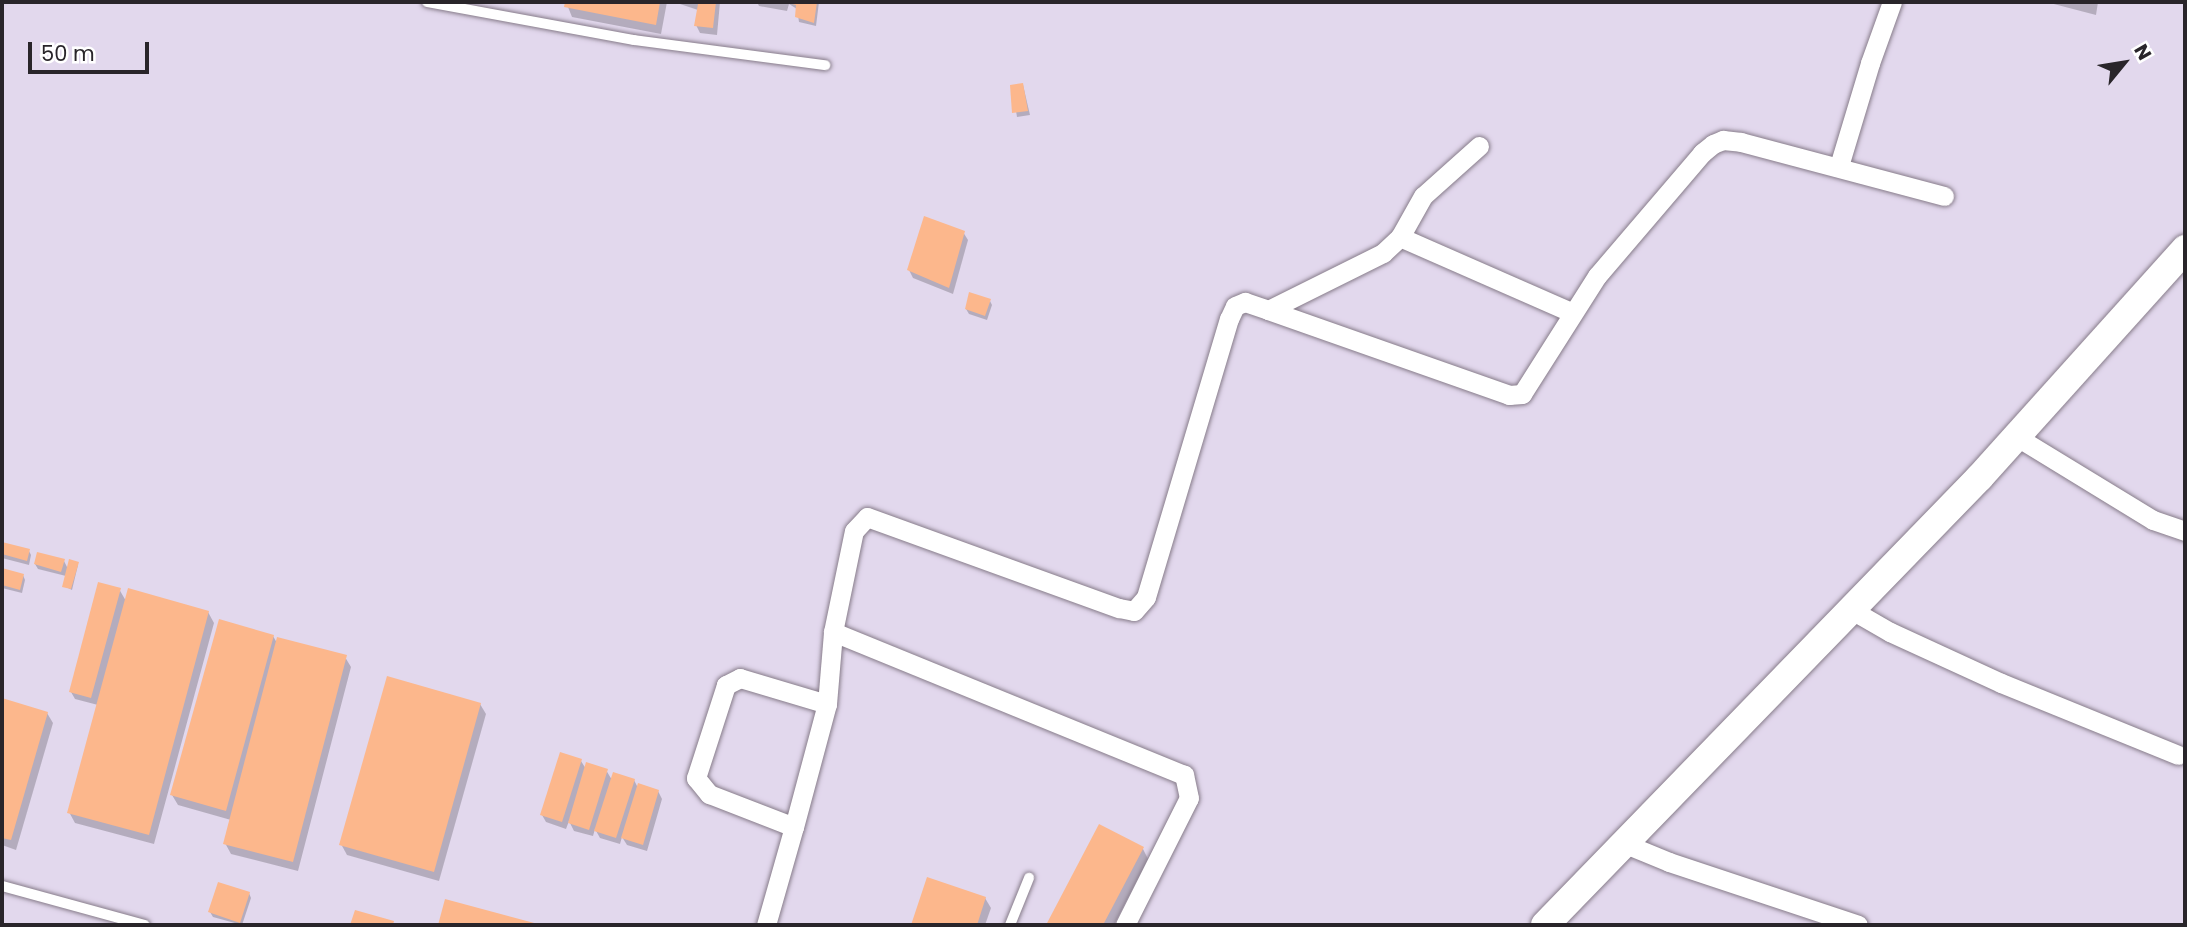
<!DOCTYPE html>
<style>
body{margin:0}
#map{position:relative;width:2187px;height:927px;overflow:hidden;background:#f2e6f5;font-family:Poppins,sans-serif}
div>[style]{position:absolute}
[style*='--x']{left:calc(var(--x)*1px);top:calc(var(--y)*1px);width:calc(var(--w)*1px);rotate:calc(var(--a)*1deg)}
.industrial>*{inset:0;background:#e2d8ed}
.shadow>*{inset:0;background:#0003}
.building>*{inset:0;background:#fcb78c}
.roads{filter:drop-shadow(0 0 2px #877c8a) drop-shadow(0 0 2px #877c8a)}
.service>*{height:10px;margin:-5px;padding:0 5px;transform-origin:5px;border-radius:5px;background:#fff}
.minor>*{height:19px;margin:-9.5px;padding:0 9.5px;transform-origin:9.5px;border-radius:9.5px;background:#fff}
.secondary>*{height:28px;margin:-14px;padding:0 14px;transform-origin:14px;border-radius:14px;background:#fff}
span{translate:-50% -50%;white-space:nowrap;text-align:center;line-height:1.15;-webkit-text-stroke:5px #fff;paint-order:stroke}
.frame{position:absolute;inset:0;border:4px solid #29252a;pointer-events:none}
.north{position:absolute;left:2089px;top:28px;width:70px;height:70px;-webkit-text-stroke:5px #fff;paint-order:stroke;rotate:60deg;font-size:19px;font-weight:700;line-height:28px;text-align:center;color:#29252a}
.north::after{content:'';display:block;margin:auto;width:24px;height:32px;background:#29252a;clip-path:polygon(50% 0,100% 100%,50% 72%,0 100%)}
.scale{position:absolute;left:28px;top:42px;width:121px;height:32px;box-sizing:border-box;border:4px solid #29252a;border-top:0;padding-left:9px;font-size:21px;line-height:24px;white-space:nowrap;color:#29252a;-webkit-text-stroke:5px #fff;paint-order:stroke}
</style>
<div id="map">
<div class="industrial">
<div style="clip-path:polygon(2px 2px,2185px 2px,2185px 925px,2px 925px)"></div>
</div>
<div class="shadow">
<div style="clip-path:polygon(566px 2px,667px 2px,661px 34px,572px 17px)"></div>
<div style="clip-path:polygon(720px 2px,717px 35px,700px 33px,696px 25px,698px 10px,674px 2px)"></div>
<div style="clip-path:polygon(757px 2px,819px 2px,816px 26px,799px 22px,797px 9px,789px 4px,787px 11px,759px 6px)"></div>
<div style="clip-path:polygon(2046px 2px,2098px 2px,2096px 15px)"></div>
<div style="clip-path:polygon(1023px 85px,1030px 115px,1017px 117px,1012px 87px)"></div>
<div style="clip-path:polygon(963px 232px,968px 240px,953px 294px,913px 278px,909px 270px)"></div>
<div style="clip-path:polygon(990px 301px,992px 305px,987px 320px,969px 314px,966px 309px)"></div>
<div style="clip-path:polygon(2px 544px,29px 551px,31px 555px,29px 565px,2px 558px)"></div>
<div style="clip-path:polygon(64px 561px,68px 569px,78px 565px,72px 590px,64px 586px,66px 576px,38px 569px,35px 564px)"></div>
<div style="clip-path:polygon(2px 570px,23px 575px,25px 580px,22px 593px,2px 588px)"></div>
<div style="clip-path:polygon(119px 589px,126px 601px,208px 612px,214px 623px,154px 844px,75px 823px,69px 812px,98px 705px,75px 699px,71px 692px)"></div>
<div style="clip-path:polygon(273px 636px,277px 643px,345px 657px,351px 667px,298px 871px,231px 854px,225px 843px,231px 820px,178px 805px,172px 795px)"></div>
<div style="clip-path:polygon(2px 700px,47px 713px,53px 723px,16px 850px,2px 845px)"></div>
<div style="clip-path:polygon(480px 704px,486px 714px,439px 881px,347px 855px,341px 844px)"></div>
<div style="clip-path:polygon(581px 761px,586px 769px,606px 770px,612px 780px,634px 780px,638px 788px,658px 791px,662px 799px,647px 851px,627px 845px,622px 837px,620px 844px,600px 838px,595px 829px,593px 836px,574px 831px,569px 821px,566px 829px,546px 822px,542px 815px)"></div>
<div style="clip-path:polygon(1100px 826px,1143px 849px,1148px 859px,1114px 925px,1048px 925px)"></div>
<div style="clip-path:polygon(928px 879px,985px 898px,991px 908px,985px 925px,913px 925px)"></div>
<div style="clip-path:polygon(249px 893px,251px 898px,242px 925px,213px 917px,210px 912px)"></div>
</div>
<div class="building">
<div style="clip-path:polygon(565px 2px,660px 2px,656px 25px,564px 7px)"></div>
<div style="clip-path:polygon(693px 2px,716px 2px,713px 28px,694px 26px,698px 4px)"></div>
<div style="clip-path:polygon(785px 2px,817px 2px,814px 23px,795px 17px,796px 5px)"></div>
<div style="clip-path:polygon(1023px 83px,1028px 111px,1012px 113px,1010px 85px)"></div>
<div style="clip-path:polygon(924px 216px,965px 231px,949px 288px,907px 270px)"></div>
<div style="clip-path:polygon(969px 292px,991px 299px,985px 316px,965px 309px)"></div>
<div style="clip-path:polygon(2px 542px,30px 549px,27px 561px,2px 554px)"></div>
<div style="clip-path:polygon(37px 552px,65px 559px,61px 572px,34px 564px)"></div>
<div style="clip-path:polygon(69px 559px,79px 562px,71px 589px,62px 587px)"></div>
<div style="clip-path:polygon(2px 568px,24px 574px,20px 590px,2px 585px)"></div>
<div style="clip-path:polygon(98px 582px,121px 588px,91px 698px,69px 692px)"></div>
<div style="clip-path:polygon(128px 588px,209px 611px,149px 835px,67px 813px)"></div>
<div style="clip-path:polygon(219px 619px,274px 635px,226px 811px,170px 795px)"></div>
<div style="clip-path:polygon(277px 637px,347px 655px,293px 862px,223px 844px)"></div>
<div style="clip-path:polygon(387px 676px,481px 703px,434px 872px,339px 845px)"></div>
<div style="clip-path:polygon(2px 698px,48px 712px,11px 840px,2px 838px)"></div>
<div style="clip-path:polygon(560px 752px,582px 759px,562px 822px,540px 815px)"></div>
<div style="clip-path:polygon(586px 762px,608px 769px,589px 830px,568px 823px)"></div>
<div style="clip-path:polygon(613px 772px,635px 779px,616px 838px,594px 831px)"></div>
<div style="clip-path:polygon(638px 783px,659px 790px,643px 845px,621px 838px)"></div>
<div style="clip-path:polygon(1099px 824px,1144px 847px,1103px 925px,1046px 925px)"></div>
<div style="clip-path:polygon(927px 877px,986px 897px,977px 925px,911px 925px)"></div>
<div style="clip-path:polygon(218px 882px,250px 892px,240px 923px,208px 912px)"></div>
<div style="clip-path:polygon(445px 899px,538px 924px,538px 925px,438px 925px)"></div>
<div style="clip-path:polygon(355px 910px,394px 921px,393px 925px,350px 925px)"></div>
</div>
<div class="roads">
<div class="service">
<div style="--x:427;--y:2;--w:210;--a:10.4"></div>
<div style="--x:634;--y:40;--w:193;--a:7.5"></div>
<div style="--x:2;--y:886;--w:148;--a:15.3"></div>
<div style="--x:1010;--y:925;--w:51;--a:-68"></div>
</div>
<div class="minor">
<div style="--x:1479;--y:146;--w:75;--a:138.2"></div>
<div style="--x:1423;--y:196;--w:47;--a:119.3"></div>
<div style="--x:1400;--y:237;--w:23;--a:137"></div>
<div style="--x:1383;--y:253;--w:128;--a:153.6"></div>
<div style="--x:1268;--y:310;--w:256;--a:19.4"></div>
<div style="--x:1509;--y:395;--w:13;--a:-4"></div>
<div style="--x:1522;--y:394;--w:140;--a:-57.6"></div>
<div style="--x:1597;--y:276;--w:162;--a:-49.5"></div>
<div style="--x:1702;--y:153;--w:14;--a:-39"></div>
<div style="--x:1713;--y:144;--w:11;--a:-22"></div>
<div style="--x:1723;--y:140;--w:18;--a:6"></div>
<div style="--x:1741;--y:142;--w:210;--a:14.9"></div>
<div style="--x:1839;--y:166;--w:108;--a:-73.2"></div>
<div style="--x:1870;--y:63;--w:65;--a:-70.2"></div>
<div style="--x:1400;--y:237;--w:187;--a:23.7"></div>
<div style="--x:2017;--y:437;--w:159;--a:31.4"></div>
<div style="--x:2153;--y:520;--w:34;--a:19"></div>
<div style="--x:1850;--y:609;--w:46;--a:29.9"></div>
<div style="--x:1890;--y:632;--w:122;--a:24.7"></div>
<div style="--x:2001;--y:683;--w:191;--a:22.1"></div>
<div style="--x:827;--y:704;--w:72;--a:-85.2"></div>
<div style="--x:1623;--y:843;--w:50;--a:22.4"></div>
<div style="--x:1669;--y:862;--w:199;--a:18.4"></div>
<div style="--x:766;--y:925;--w:102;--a:-74.1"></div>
<div style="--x:794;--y:827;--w:127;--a:-75"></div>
<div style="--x:827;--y:704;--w:91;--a:-163.4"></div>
<div style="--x:740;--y:678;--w:16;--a:153"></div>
<div style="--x:726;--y:685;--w:98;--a:107.9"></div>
<div style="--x:696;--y:778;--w:21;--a:51"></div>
<div style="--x:709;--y:794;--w:91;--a:21.2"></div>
<div style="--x:1125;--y:925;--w:142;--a:-63.3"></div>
<div style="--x:1189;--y:798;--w:24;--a:-102"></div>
<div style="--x:1184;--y:775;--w:379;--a:-157.8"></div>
<div style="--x:833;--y:632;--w:103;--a:-78.3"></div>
<div style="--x:854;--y:531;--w:19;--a:-47"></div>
<div style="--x:867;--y:517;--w:268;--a:19.9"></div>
<div style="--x:1119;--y:608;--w:15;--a:11"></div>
<div style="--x:1134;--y:611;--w:18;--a:-49"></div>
<div style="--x:1146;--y:597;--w:290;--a:-73.4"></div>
<div style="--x:1229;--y:319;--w:14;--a:-65"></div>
<div style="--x:1235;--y:306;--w:11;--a:-22"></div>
<div style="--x:1245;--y:302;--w:24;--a:19"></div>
</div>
<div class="secondary">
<div style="--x:1545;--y:925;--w:624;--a:-45.84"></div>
<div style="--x:1980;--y:477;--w:307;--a:-48"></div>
</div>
</div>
<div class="frame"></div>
<div class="north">N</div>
<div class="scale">50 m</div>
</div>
